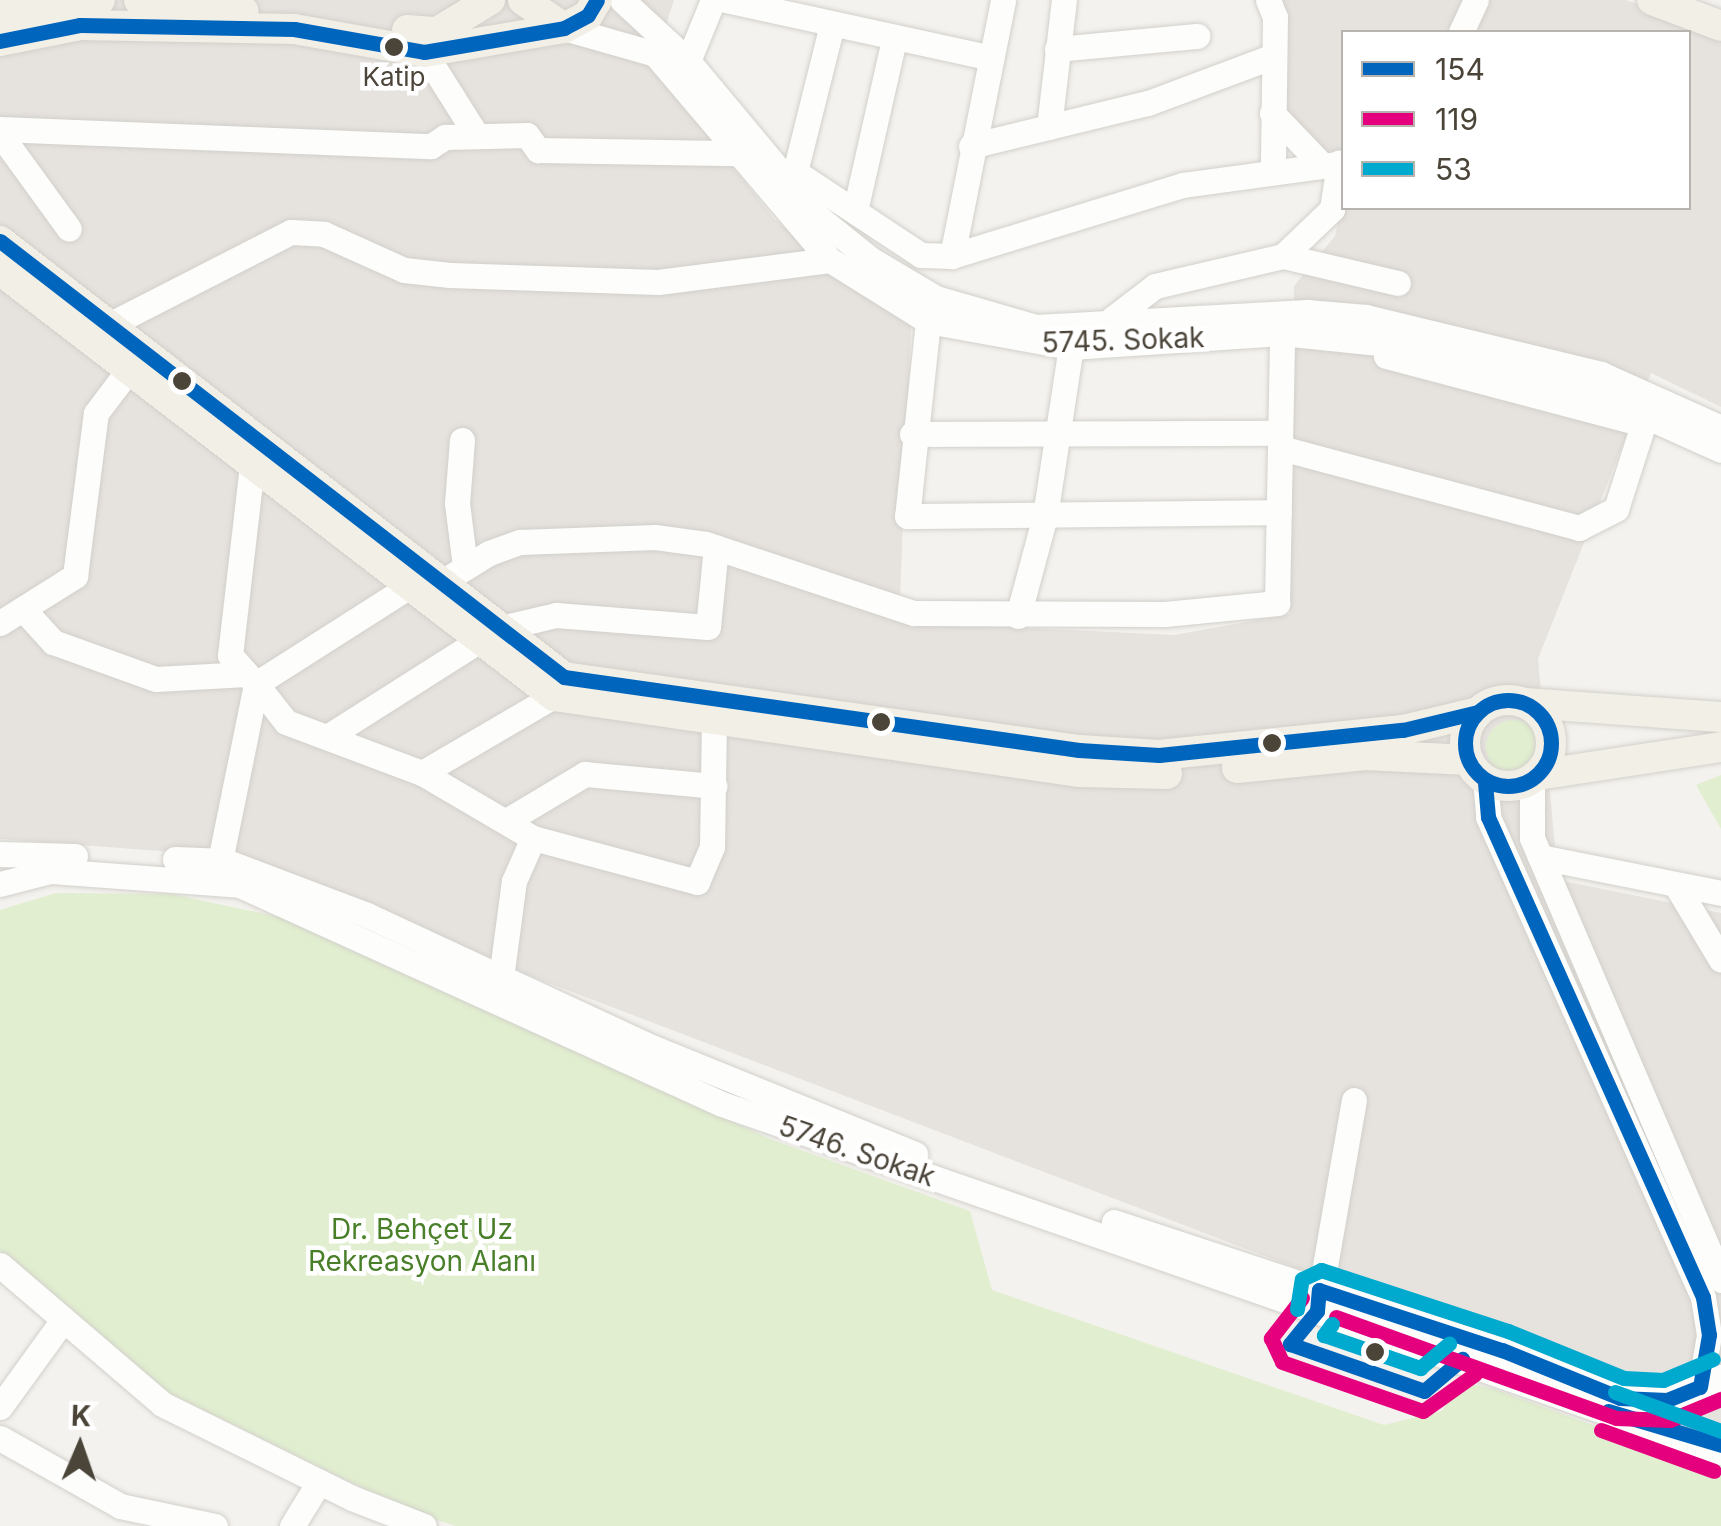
<!DOCTYPE html>
<meta charset="utf-8">
<style>
body{margin:0}
#map{position:relative;width:1721px;height:1526px;overflow:hidden;background:#f4f2ee;font-family:Inter,sans-serif}
div>[style]{position:absolute}
[style*='--x']{left:calc(var(--x)*1px);top:calc(var(--y)*1px);width:calc(var(--w)*1px);rotate:calc(var(--a)*1deg)}
.industrial>*{inset:0;background:#e6e2de}
.green>*{inset:0;background:#e1eecf}
.round{border-radius:50%}
.roads{filter:drop-shadow(0 0 2px #d2d0cb) drop-shadow(0 0 2px #d2d0cb)}
.minor>*{height:25px;margin:-12.5px;padding:0 12.5px;transform-origin:12.5px;border-radius:12.5px;background:#fdfdfc}
.major>*{height:30px;margin:-15px;padding:0 15px;transform-origin:15px;border-radius:15px;background:#f2efe6}
.major>.ring{margin:-15px;padding:0;box-sizing:content-box;background:none;border:30px solid #f2efe6;border-radius:50%}
.bus-1>*{height:15px;margin:-7.5px;padding:0 7.5px;transform-origin:7.5px;border-radius:7.5px;background:#0065bd}
.bus-1>.ring{margin:-7.5px;padding:0;box-sizing:content-box;background:none;border:15px solid #0065bd;border-radius:50%}
.bus-2>*{height:15px;margin:-7.5px;padding:0 7.5px;transform-origin:7.5px;border-radius:7.5px;background:#e5007d}
.bus-3>*{height:15px;margin:-7.5px;padding:0 7.5px;transform-origin:7.5px;border-radius:7.5px;background:#00a9ce}
.dots>*{width:28px;height:28px;translate:-50% -50%;box-sizing:border-box;border:5px solid #fff;border-radius:50%}
span{translate:-50% -50%;white-space:nowrap;text-align:center;line-height:1.15;-webkit-text-stroke:9px #fff;paint-order:stroke}
.bus-label{font-size:26px;color:#4b4439}
.street-label{font-size:28px;color:#4b4439}
.park-label{font-size:28px;color:#4a7f2a}
.legend{position:absolute;left:1341px;top:30px;width:350px;height:180px;box-sizing:border-box;background:#fff;border:2px solid #b7b4b0;margin:0;padding:12px 18px;list-style:none;font-size:30px;color:#4b4439}
.legend li{display:flex;align-items:center;gap:20px;height:50px}
.legend b{width:50px;border:2px solid #b7b4b0}
.north{position:absolute;left:30px;top:1396px;width:100px;height:100px;-webkit-text-stroke:8px #fff;paint-order:stroke;rotate:2deg;font-size:28px;font-weight:700;line-height:40px;text-align:center;color:#4b4439}
.north::after{content:'';display:block;margin:auto;width:35px;height:45px;background:#4b4439;clip-path:polygon(50% 0,100% 100%,50% 72%,0 100%)}
</style>
<div id="map">
<div class="industrial">
<div style="clip-path:polygon(0 0,674px 0,653px 66px,775px 220px,911px 325px,899px 622px,1174px 635px,1290px 614px,1294px 286px,1335px 236px,1343px 196px,1344px 208px,1688px 208px,1688px 32px,1344px 32px,1343px 194px,1284px 119px,1276px 0,1626px 0,1721px 35px,1721px 407px,1651px 373px,1538px 659px,1558px 880px,1721px 913px,1721px 1430px,213px 855px,0 839px)"></div>
</div>
<div class="green">
<div class="round" style="left:1486px;top:720px;width:54px;height:54px"></div>
<div style="clip-path:polygon(1721px 775px,1721px 829px,1696px 785px)"></div>
<div style="clip-path:polygon(56px 893px,171px 894px,299px 921px,770px 1139px,970px 1211px,992px 1290px,1384px 1425px,1442px 1411px,1460px 1382px,1494px 1389px,1715px 1470px,1721px 1474px,1721px 1526px,456px 1526px,414px 1513px,147px 1383px,0 1262px,0 910px)"></div>
</div>
<div class="roads">
<div class="minor">
<div style="--x:622;--y:0;--w:90;--a:42.7"></div>
<div style="--x:688;--y:61;--w:203;--a:50.2"></div>
<div style="--x:818;--y:217;--w:67;--a:38.9"></div>
<div style="--x:870;--y:259;--w:77;--a:30.6"></div>
<div style="--x:936;--y:298;--w:104;--a:16.2"></div>
<div style="--x:1036;--y:327;--w:271;--a:-3.2"></div>
<div style="--x:1307;--y:312;--w:59;--a:4.8"></div>
<div style="--x:1366;--y:317;--w:242;--a:13.6"></div>
<div style="--x:1601;--y:374;--w:132;--a:24.2"></div>
<div style="--x:726;--y:0;--w:271;--a:12.3"></div>
<div style="--x:1268;--y:0;--w:18;--a:68"></div>
<div style="--x:1275;--y:17;--w:151;--a:90.8"></div>
<div style="--x:564;--y:28;--w:95;--a:15.9"></div>
<div style="--x:655;--y:54;--w:270;--a:49.7"></div>
<div style="--x:830;--y:260;--w:115;--a:31.9"></div>
<div style="--x:928;--y:321;--w:145;--a:10.3"></div>
<div style="--x:1071;--y:347;--w:211;--a:-3.8"></div>
<div style="--x:1282;--y:333;--w:136;--a:5.9"></div>
<div style="--x:1417;--y:347;--w:138;--a:11.3"></div>
<div style="--x:1552;--y:374;--w:185;--a:24.2"></div>
<div style="--x:1461;--y:32;--w:35;--a:-65"></div>
<div style="--x:1057;--y:49;--w:141;--a:-5.3"></div>
<div style="--x:424;--y:52;--w:99;--a:57.8"></div>
<div style="--x:688;--y:61;--w:66;--a:-67.7"></div>
<div style="--x:1272;--y:113;--w:71;--a:46.1"></div>
<div style="--x:1049;--y:127;--w:128;--a:-83.3"></div>
<div style="--x:0;--y:129;--w:431;--a:2.3"></div>
<div style="--x:431;--y:146;--w:17;--a:-33"></div>
<div style="--x:445;--y:137;--w:82;--a:-1.4"></div>
<div style="--x:527;--y:135;--w:19;--a:54"></div>
<div style="--x:538;--y:150;--w:202;--a:0.9"></div>
<div style="--x:0;--y:134;--w:117;--a:54"></div>
<div style="--x:971;--y:146;--w:182;--a:-13.7"></div>
<div style="--x:1148;--y:103;--w:131;--a:-20.5"></div>
<div style="--x:795;--y:172;--w:152;--a:-75.9"></div>
<div style="--x:791;--y:176;--w:6;--a:-45"></div>
<div style="--x:795;--y:172;--w:151;--a:33.4"></div>
<div style="--x:921;--y:255;--w:31;--a:2"></div>
<div style="--x:952;--y:256;--w:261;--a:-78.7"></div>
<div style="--x:855;--y:211;--w:176;--a:-77.2"></div>
<div style="--x:952;--y:256;--w:242;--a:-17.1"></div>
<div style="--x:1183;--y:185;--w:162;--a:-7.8"></div>
<div style="--x:1283;--y:256;--w:118;--a:13.2"></div>
<div style="--x:1112;--y:319;--w:54;--a:-37.5"></div>
<div style="--x:1155;--y:286;--w:131;--a:-13.2"></div>
<div style="--x:1283;--y:256;--w:68;--a:-43.8"></div>
<div style="--x:1332;--y:209;--w:47;--a:-81.3"></div>
<div style="--x:928;--y:321;--w:196;--a:96.1"></div>
<div style="--x:907;--y:516;--w:372;--a:-0.6"></div>
<div style="--x:111;--y:324;--w:202;--a:-27.1"></div>
<div style="--x:291;--y:232;--w:33;--a:3"></div>
<div style="--x:324;--y:234;--w:88;--a:24.2"></div>
<div style="--x:404;--y:270;--w:46;--a:6.2"></div>
<div style="--x:450;--y:275;--w:208;--a:1.9"></div>
<div style="--x:658;--y:282;--w:173;--a:-7.3"></div>
<div style="--x:1386;--y:356;--w:267;--a:14.8"></div>
<div style="--x:912;--y:434;--w:368;--a:-0.2"></div>
<div style="--x:462;--y:440;--w:63;--a:94.5"></div>
<div style="--x:457;--y:503;--w:64;--a:82.8"></div>
<div style="--x:1281;--y:448;--w:309;--a:15"></div>
<div style="--x:1579;--y:528;--w:42;--a:-27.2"></div>
<div style="--x:1616;--y:509;--w:85;--a:-72.2"></div>
<div style="--x:442;--y:582;--w:55;--a:-31.7"></div>
<div style="--x:489;--y:553;--w:33;--a:-20"></div>
<div style="--x:520;--y:542;--w:135;--a:-2.1"></div>
<div style="--x:655;--y:537;--w:51;--a:7.8"></div>
<div style="--x:706;--y:544;--w:219;--a:18.4"></div>
<div style="--x:914;--y:613;--w:251;--a:0.2"></div>
<div style="--x:1165;--y:614;--w:113;--a:-5.6"></div>
<div style="--x:1277;--y:603;--w:270;--a:-88.9"></div>
<div style="--x:408;--y:587;--w:180;--a:147.5"></div>
<div style="--x:256;--y:684;--w:48;--a:51.7"></div>
<div style="--x:286;--y:722;--w:145;--a:20.6"></div>
<div style="--x:422;--y:773;--w:129;--a:30.4"></div>
<div style="--x:533;--y:838;--w:170;--a:15"></div>
<div style="--x:697;--y:882;--w:38;--a:-67"></div>
<div style="--x:712;--y:847;--w:127;--a:-89.1"></div>
<div style="--x:23;--y:609;--w:45;--a:47.7"></div>
<div style="--x:53;--y:642;--w:109;--a:19.8"></div>
<div style="--x:156;--y:679;--w:90;--a:-3.2"></div>
<div style="--x:1018;--y:616;--w:104;--a:-74.9"></div>
<div style="--x:1045;--y:516;--w:171;--a:-81.3"></div>
<div style="--x:0;--y:623;--w:89;--a:-32.1"></div>
<div style="--x:75;--y:576;--w:164;--a:-82.7"></div>
<div style="--x:96;--y:413;--w:56;--a:-52.9"></div>
<div style="--x:501;--y:628;--w:57;--a:-13.3"></div>
<div style="--x:556;--y:615;--w:152;--a:4.5"></div>
<div style="--x:708;--y:627;--w:80;--a:-84.3"></div>
<div style="--x:327;--y:737;--w:181;--a:-32.4"></div>
<div style="--x:422;--y:773;--w:153;--a:-30.3"></div>
<div style="--x:1532;--y:778;--w:60;--a:90"></div>
<div style="--x:1532;--y:838;--w:481;--a:66.8"></div>
<div style="--x:1485;--y:779;--w:38;--a:85"></div>
<div style="--x:1488;--y:817;--w:526;--a:65.87"></div>
<div style="--x:1703;--y:1297;--w:38;--a:81"></div>
<div style="--x:1709;--y:1335;--w:53;--a:99.8"></div>
<div style="--x:508;--y:820;--w:90;--a:-30.9"></div>
<div style="--x:585;--y:774;--w:130;--a:5.3"></div>
<div style="--x:0;--y:854;--w:75;--a:1.5"></div>
<div style="--x:1540;--y:857;--w:185;--a:11.2"></div>
<div style="--x:175;--y:859;--w:50;--a:2.3"></div>
<div style="--x:225;--y:861;--w:152;--a:20.8"></div>
<div style="--x:367;--y:915;--w:316;--a:24.9"></div>
<div style="--x:654;--y:1048;--w:282;--a:22.1"></div>
<div style="--x:220;--y:861;--w:181;--a:-78.5"></div>
<div style="--x:256;--y:684;--w:39;--a:-132"></div>
<div style="--x:230;--y:655;--w:191;--a:-83.4"></div>
<div style="--x:0;--y:884;--w:52;--a:-14.6"></div>
<div style="--x:50;--y:871;--w:191;--a:4.2"></div>
<div style="--x:240;--y:885;--w:529;--a:24.43"></div>
<div style="--x:722;--y:1104;--w:1058;--a:19.21"></div>
<div style="--x:1676;--y:885;--w:87;--a:59"></div>
<div style="--x:499;--y:993;--w:113;--a:-82.4"></div>
<div style="--x:514;--y:881;--w:47;--a:-66.2"></div>
<div style="--x:1114;--y:1222;--w:409;--a:18.3"></div>
<div style="--x:1502;--y:1350;--w:127;--a:22.1"></div>
<div style="--x:1620;--y:1398;--w:47;--a:2.4"></div>
<div style="--x:1667;--y:1400;--w:59;--a:-23.1"></div>
<div style="--x:0;--y:1265;--w:213;--a:40.6"></div>
<div style="--x:162;--y:1404;--w:212;--a:26.3"></div>
<div style="--x:352;--y:1498;--w:77;--a:21.3"></div>
<div style="--x:1318;--y:1306;--w:209;--a:-80.1"></div>
<div style="--x:0;--y:1407;--w:107;--a:-54.1"></div>
<div style="--x:0;--y:1438;--w:138;--a:29.5"></div>
<div style="--x:120;--y:1506;--w:97;--a:11.9"></div>
<div style="--x:292;--y:1526;--w:52;--a:-58.5"></div>
</div>
<div class="major">
<div style="--x:139;--y:0;--w:105;--a:6"></div>
<div style="--x:523;--y:0;--w:50;--a:34.3"></div>
<div style="--x:1652;--y:0;--w:74;--a:20.6"></div>
<div style="--x:0;--y:15;--w:101;--a:-8.5"></div>
<div style="--x:407;--y:30;--w:30;--a:4"></div>
<div style="--x:437;--y:32;--w:62;--a:-31.1"></div>
<div style="--x:0;--y:41;--w:82;--a:-11.3"></div>
<div style="--x:80;--y:25;--w:214;--a:1.1"></div>
<div style="--x:294;--y:29;--w:132;--a:10"></div>
<div style="--x:424;--y:52;--w:142;--a:-9.7"></div>
<div style="--x:564;--y:28;--w:27;--a:-28"></div>
<div style="--x:588;--y:15;--w:17;--a:-59"></div>
<div style="--x:0;--y:241;--w:713;--a:37.71"></div>
<div style="--x:564;--y:677;--w:520;--a:8.07"></div>
<div style="--x:1079;--y:750;--w:80;--a:3.6"></div>
<div style="--x:1159;--y:755;--w:245;--a:-5.9"></div>
<div style="--x:1403;--y:730;--w:77;--a:-13.5"></div>
<div style="--x:0;--y:270;--w:699;--a:37.56"></div>
<div style="--x:554;--y:696;--w:530;--a:8.24"></div>
<div style="--x:1079;--y:772;--w:88;--a:1.3"></div>
<div class="ring" style="left:1465px;top:700px;width:56px;height:56px"></div>
<div style="--x:1525;--y:703;--w:196;--a:4.1"></div>
<div style="--x:1237;--y:768;--w:129;--a:-5.8"></div>
<div style="--x:1365;--y:755;--w:104;--a:2.8"></div>
<div style="--x:1538;--y:775;--w:185;--a:-8.7"></div>
</div>
</div>
<div class="bus-1">
<div style="--x:0;--y:41;--w:82;--a:-11.3"></div>
<div style="--x:80;--y:25;--w:214;--a:1.1"></div>
<div style="--x:294;--y:29;--w:132;--a:10"></div>
<div style="--x:424;--y:52;--w:142;--a:-9.7"></div>
<div style="--x:564;--y:28;--w:27;--a:-28"></div>
<div style="--x:588;--y:15;--w:17;--a:-59"></div>
<div style="--x:0;--y:241;--w:713;--a:37.71"></div>
<div style="--x:564;--y:677;--w:520;--a:8.07"></div>
<div style="--x:1079;--y:750;--w:80;--a:3.6"></div>
<div style="--x:1159;--y:755;--w:245;--a:-5.9"></div>
<div style="--x:1403;--y:730;--w:77;--a:-13.5"></div>
<div class="ring" style="left:1465px;top:700px;width:71px;height:71px"></div>
<div style="--x:1317;--y:1311;--w:21;--a:-85"></div>
<div style="--x:1319;--y:1290;--w:193;--a:18.2"></div>
<div style="--x:1502;--y:1350;--w:127;--a:22.1"></div>
<div style="--x:1620;--y:1398;--w:47;--a:2.4"></div>
<div style="--x:1667;--y:1400;--w:35;--a:-22"></div>
<div style="--x:1700;--y:1387;--w:53;--a:-80.2"></div>
<div style="--x:1709;--y:1335;--w:38;--a:-99"></div>
<div style="--x:1703;--y:1297;--w:526;--a:-114.13"></div>
<div style="--x:1488;--y:817;--w:38;--a:-95"></div>
<div style="--x:1317;--y:1311;--w:43;--a:129.3"></div>
<div style="--x:1290;--y:1344;--w:142;--a:19.3"></div>
<div style="--x:1424;--y:1391;--w:50;--a:-40.1"></div>
<div style="--x:1608;--y:1411;--w:118;--a:16.7"></div>
</div>
<div class="bus-2">
<div style="--x:1302;--y:1298;--w:51;--a:127.8"></div>
<div style="--x:1271;--y:1338;--w:26;--a:65"></div>
<div style="--x:1282;--y:1362;--w:149;--a:19.2"></div>
<div style="--x:1423;--y:1411;--w:64;--a:-35.4"></div>
<div style="--x:1336;--y:1317;--w:298;--a:19.8"></div>
<div style="--x:1616;--y:1418;--w:54;--a:2.1"></div>
<div style="--x:1670;--y:1420;--w:55;--a:-22.4"></div>
<div style="--x:1601;--y:1430;--w:120;--a:19.9"></div>
</div>
<div class="bus-3">
<div style="--x:1297;--y:1309;--w:30;--a:-81"></div>
<div style="--x:1302;--y:1279;--w:21;--a:-25"></div>
<div style="--x:1321;--y:1270;--w:197;--a:18.1"></div>
<div style="--x:1508;--y:1331;--w:125;--a:22.1"></div>
<div style="--x:1624;--y:1378;--w:39;--a:3"></div>
<div style="--x:1663;--y:1380;--w:54;--a:-22.8"></div>
<div style="--x:1332;--y:1324;--w:14;--a:126"></div>
<div style="--x:1324;--y:1335;--w:102;--a:19"></div>
<div style="--x:1420;--y:1368;--w:38;--a:-40"></div>
<div style="--x:1615;--y:1392;--w:113;--a:20.2"></div>
</div>
<div class="dots">
<div style="left:394px;top:47px;background:#4b4439"></div>
<div style="left:182px;top:381px;background:#4b4439"></div>
<div style="left:881px;top:722px;background:#4b4439"></div>
<div style="left:1272px;top:743px;background:#4b4439"></div>
<div style="left:1375px;top:1352px;background:#4b4439"></div>
</div>
<div class="bus-label">
<span style="left:394px;top:77px">Katip</span>
</div>
<div class="street-label">
<span style="left:1123px;top:340px;rotate:-2deg">5745. Sokak</span>
<span style="left:857px;top:1151px;rotate:19deg">5746. Sokak</span>
</div>
<div class="park-label">
<span style="left:422px;top:1245px">Dr. Behçet Uz<br>Rekreasyon Alanı</span>
</div>
<ul class="legend">
<li><b style="height:12px;background:#0065bd"></b>154</li>
<li><b style="height:12px;background:#e5007d"></b>119</li>
<li><b style="height:12px;background:#00a9ce"></b>53</li>
</ul>
<div class="north">K</div>
</div>
